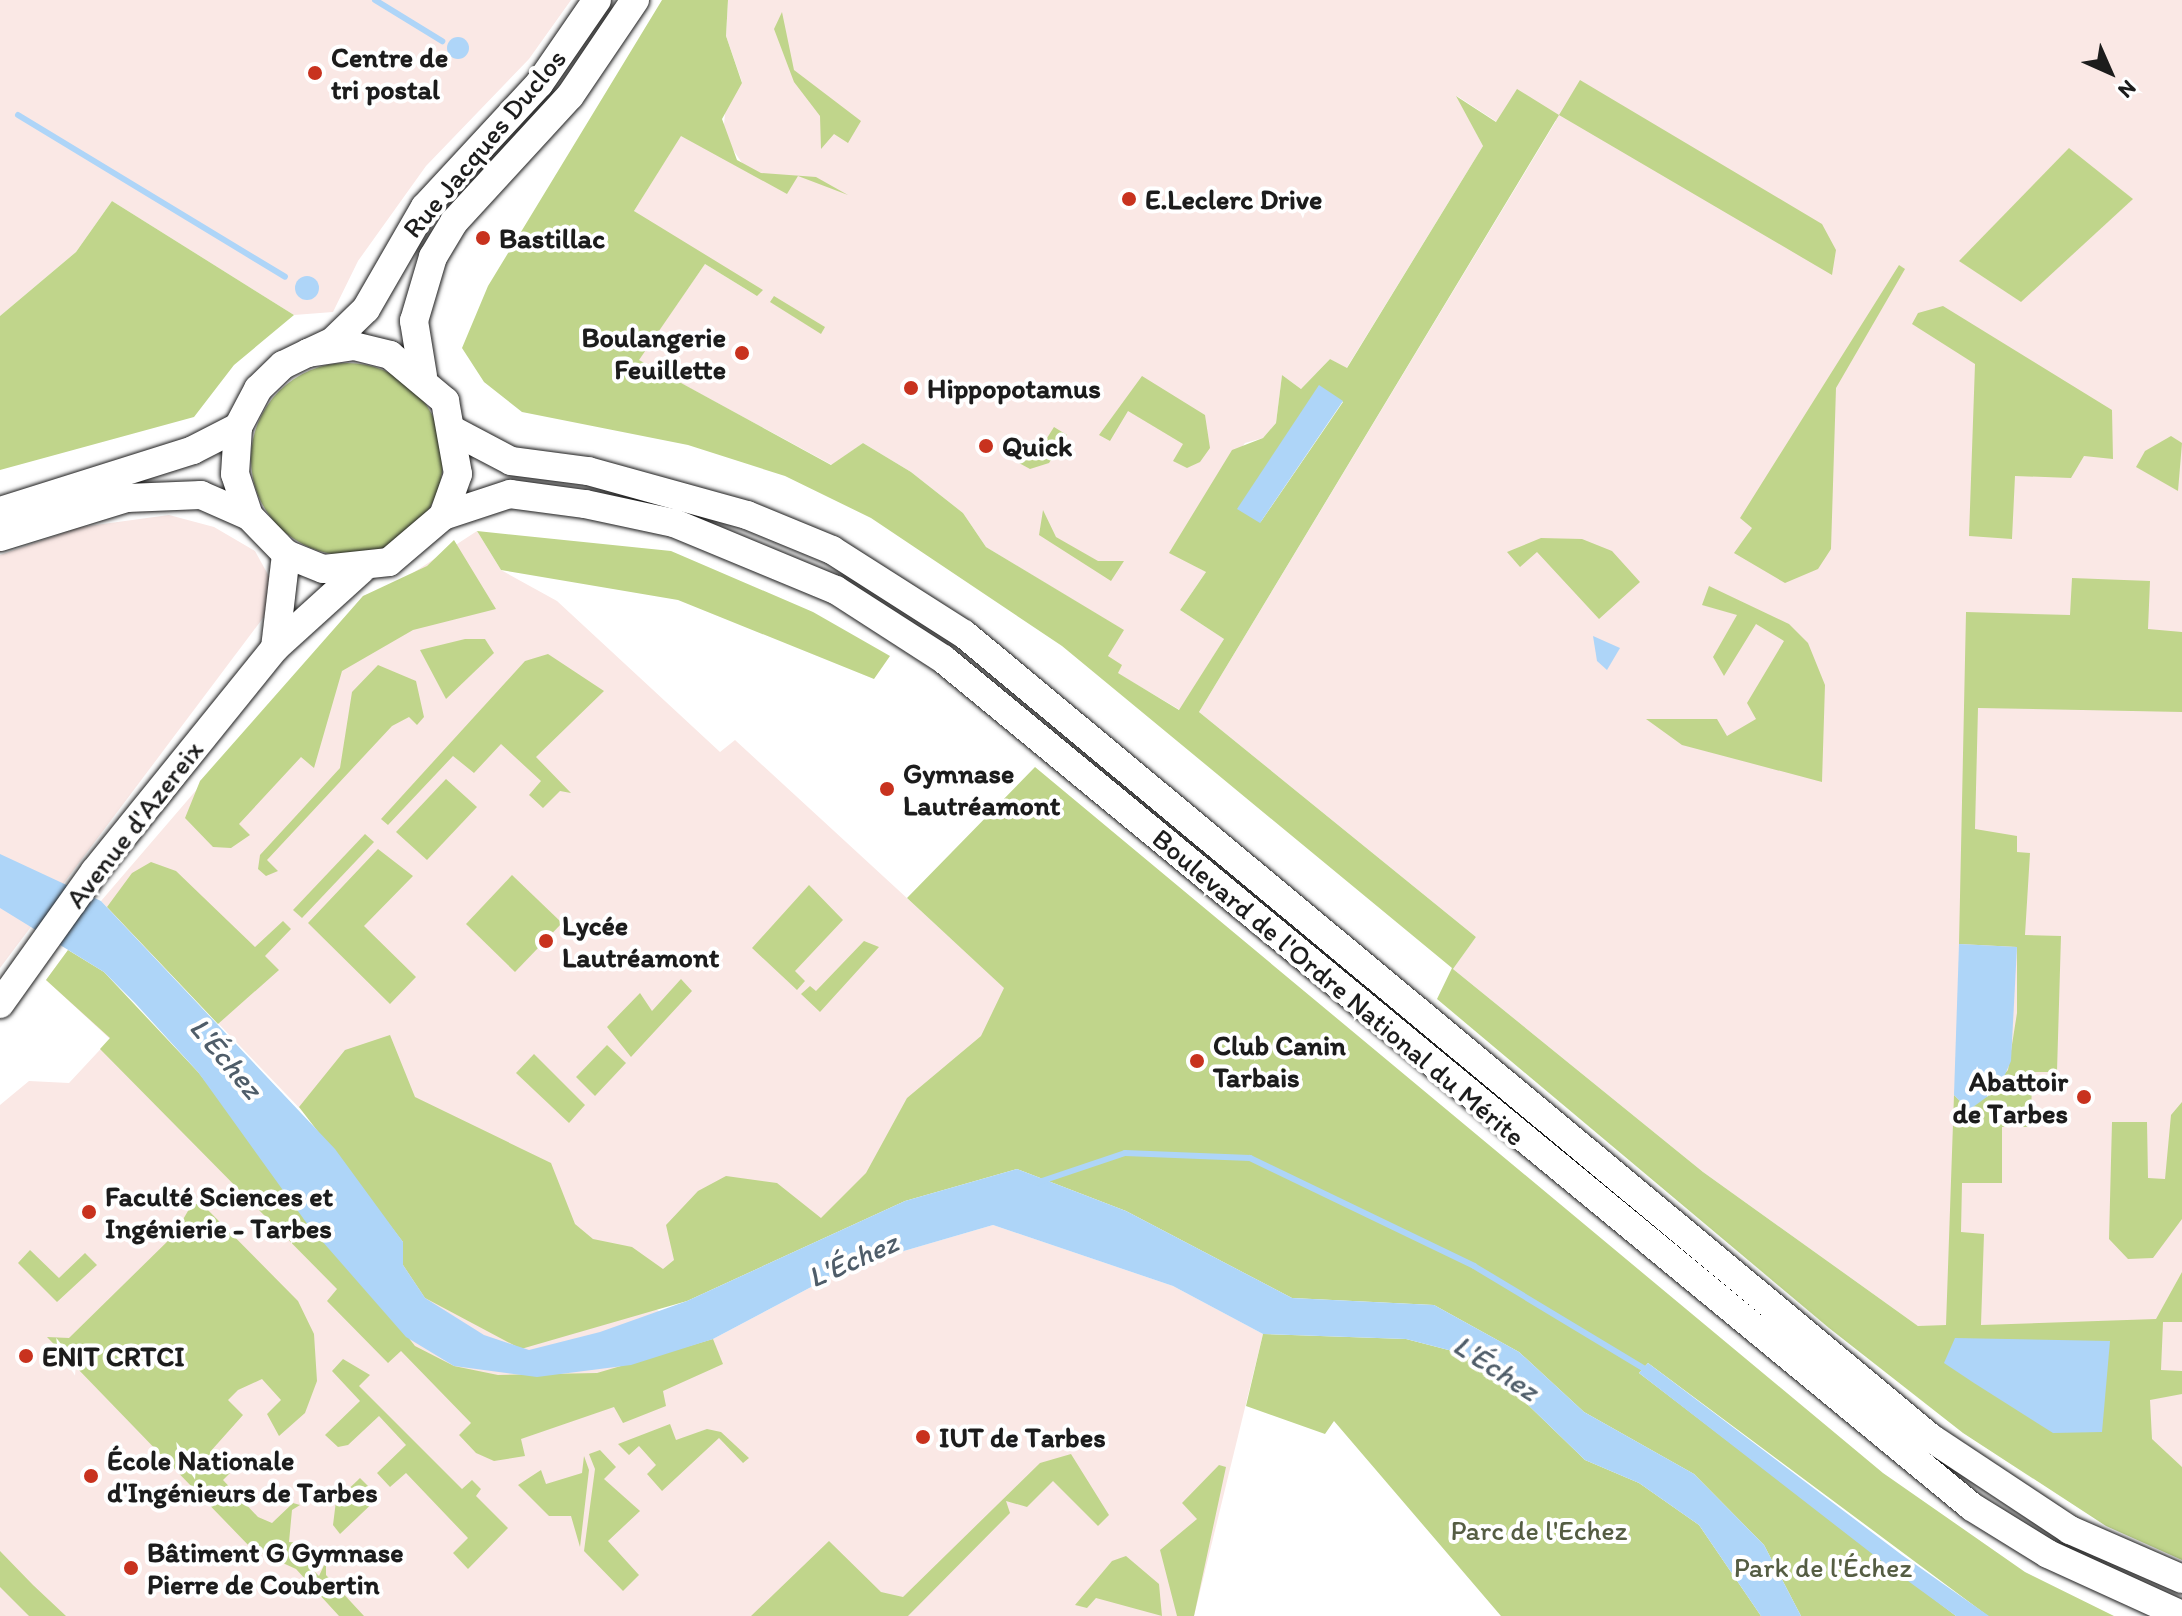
<!DOCTYPE html>
<meta charset="utf-8">
<style>
body{margin:0}
#map{position:relative;width:2182px;height:1616px;overflow:hidden;background:#fff;font-family:Itim,sans-serif}
div>[style]{position:absolute}
[style*='--x']{left:calc(var(--x)*1px);top:calc(var(--y)*1px);width:calc(var(--w)*1px);rotate:calc(var(--a)*1deg)}
.built>*{inset:0;background:#fae8e5}
.green>*{inset:0;background:#c0d58b}
.round{border-radius:50%}
.water>*{inset:0;background:#aed5f8}
.stream>*{height:6px;margin:-3px;padding:0 3px;transform-origin:3px;border-radius:3px;background:#aed5f8}
.roads{filter:drop-shadow(0 0 2px #1c1c1c) drop-shadow(0 0 2px #1c1c1c)}
.major>*{height:28px;margin:-14px;padding:0 14px;transform-origin:14px;border-radius:14px;background:#fff}
.dots>*{width:22px;height:22px;translate:-50% -50%;box-sizing:border-box;border:4px solid #fff;border-radius:50%}
span{translate:-50% -50%;white-space:nowrap;text-align:center;line-height:1.15;-webkit-text-stroke:8px #fff;paint-order:stroke}
.poi-label{font-size:28px;color:#1c1c1c;font-weight:700}
.left{translate:0 -50%;text-align:left}
.right{translate:-100% -50%;text-align:right}
.street-label{font-size:28px;color:#1c1c1c}
.park-label{font-size:28px;color:#555d43}
.water-label{font-size:30px;color:#4f5d69;font-style:italic}
.north{position:absolute;left:2070px;top:32px;width:80px;height:80px;-webkit-text-stroke:6px #fff;paint-order:stroke;rotate:135deg;font-size:22px;font-weight:700;line-height:32px;text-align:center;color:#1c1c1c}
.north::after{content:'';display:block;margin:auto;width:28px;height:36px;background:#1c1c1c;clip-path:polygon(50% 0,100% 100%,50% 72%,0 100%)}
</style>
<div id="map">
<div class="built">
<div style="clip-path:polygon(0 0,571px 0,529px 59px,426px 166px,358px 261px,333px 312px,294px 315px,112px 201px,76px 252px,0 316px)"></div>
<div style="clip-path:polygon(728px 0,2182px 0,2182px 1523px,2144px 1491px,2135px 1324px,1918px 1326px,1703px 1172px,1453px 969px,1476px 937px,1199px 712px,1556px 121px,1497px 122px,1457px 96px,1483px 146px,1346px 369px,1330px 359px,1301px 389px,1282px 375px,1276px 423px,1263px 438px,1245px 443px,1170px 552px,1206px 572px,1180px 610px,1224px 639px,1180px 710px,1117px 673px,1108px 656px,1123px 630px,986px 547px,963px 513px,911px 472px,863px 443px,832px 465px,638px 360px,705px 264px,757px 296px,634px 211px,681px 135px,744px 166px,723px 135px,726px 103px,742px 82px,726px 36px)"></div>
<div style="clip-path:polygon(169px 515px,214px 527px,255px 551px,271px 580px,266px 614px,0 968px,0 555px,81px 527px)"></div>
<div style="clip-path:polygon(477px 531px,501px 570px,557px 601px,720px 752px,735px 740px,1057px 1036px,1048px 1086px,703px 1294px,308px 1117px,101px 901px,363px 596px,396px 584px)"></div>
<div style="clip-path:polygon(68px 950px,198px 1072px,713px 1339px,849px 1267px,993px 1225px,1173px 1286px,1263px 1334px,1194px 1616px,0 1616px,0 1105px,29px 1081px,69px 1083px,110px 1039px,46px 980px)"></div>
</div>
<div class="green">
<div style="clip-path:polygon(evenodd,662px 0,728px 0,726px 36px,742px 83px,722px 119px,737px 160px,761px 173px,816px 177px,848px 195px,798px 176px,787px 194px,681px 136px,634px 211px,763px 290px,757px 296px,705px 264px,639px 360px,831px 465px,863px 443px,911px 472px,963px 513px,986px 547px,1124px 630px,1108px 656px,1122px 665px,1118px 673px,1179px 710px,1224px 639px,1180px 610px,1206px 572px,1169px 553px,1232px 450px,1263px 438px,1276px 423px,1282px 375px,1301px 389px,1330px 359px,1347px 368px,1483px 146px,1456px 96px,1496px 122px,1517px 89px,1559px 115px,1580px 80px,1822px 224px,1836px 250px,1832px 275px,1559px 115px,1199px 712px,1476px 937px,1453px 969px,1703px 1172px,1918px 1326px,1946px 1325px,1954px 1095px,1969px 1110px,2008px 1070px,2017px 1013px,2017px 947px,1959px 944px,1966px 612px,2070px 615px,2072px 578px,2150px 581px,2148px 629px,2182px 632px,2182px 712px,1978px 708px,1975px 829px,2017px 836px,2017px 852px,2030px 853px,2025px 935px,2061px 936px,2057px 1072px,2032px 1072px,2031px 1127px,2002px 1127px,2002px 1183px,1962px 1183px,1961px 1232px,1984px 1234px,1981px 1325px,2156px 1319px,2182px 1272px,2182px 1322px,2163px 1322px,2161px 1370px,2182px 1371px,2182px 1394px,2150px 1400px,2152px 1439px,2182px 1467px,2182px 1560px,2106px 1526px,1963px 1433px,1829px 1328px,1437px 999px,1452px 968px,1062px 646px,871px 518px,785px 476px,688px 445px,522px 412px,484px 382px,462px 348px,488px 286px,662px 0,1319px 386px,1343px 402px,1260px 523px,1319px 386px)"></div>
<div style="clip-path:polygon(782px 12px,794px 70px,861px 121px,848px 143px,834px 134px,821px 149px,820px 116px,794px 82px,774px 29px)"></div>
<div style="clip-path:polygon(2069px 148px,2133px 199px,2021px 302px,1959px 261px)"></div>
<div style="clip-path:polygon(112px 201px,294px 315px,234px 365px,194px 417px,0 470px,0 316px,76px 252px)"></div>
<div style="clip-path:polygon(1899px 265px,1905px 269px,1836px 388px,1831px 549px,1818px 569px,1785px 583px,1734px 553px,1752px 528px,1740px 518px)"></div>
<div style="clip-path:polygon(774px 296px,825px 327px,821px 334px,770px 302px)"></div>
<div style="clip-path:polygon(1943px 306px,2112px 410px,2113px 459px,2084px 456px,2071px 478px,2015px 476px,2012px 539px,1969px 536px,1975px 364px,1912px 324px,1918px 313px)"></div>
<div class="round" style="left:251px;top:363px;width:192px;height:192px"></div>
<div style="clip-path:polygon(1142px 376px,1205px 415px,1210px 448px,1200px 462px,1187px 468px,1173px 461px,1183px 444px,1128px 411px,1110px 441px,1099px 435px)"></div>
<div style="clip-path:polygon(1054px 427px,1067px 435px,1049px 463px,1030px 469px,1019px 463px,1035px 457px)"></div>
<div style="clip-path:polygon(2171px 436px,2182px 443px,2178px 491px,2136px 467px,2145px 451px)"></div>
<div style="clip-path:polygon(1043px 510px,1056px 537px,1098px 561px,1124px 561px,1111px 581px,1039px 535px)"></div>
<div style="clip-path:polygon(477px 531px,671px 551px,813px 612px,890px 656px,874px 679px,678px 600px,501px 570px)"></div>
<div style="clip-path:polygon(1541px 538px,1582px 539px,1612px 551px,1640px 582px,1599px 619px,1537px 552px,1520px 567px,1507px 552px)"></div>
<div style="clip-path:polygon(454px 540px,496px 609px,413px 630px,342px 671px,314px 768px,301px 757px,239px 824px,250px 835px,231px 848px,213px 847px,185px 818px,200px 781px,363px 596px,427px 566px)"></div>
<div style="clip-path:polygon(1709px 586px,1789px 624px,1808px 643px,1825px 685px,1822px 782px,1682px 745px,1646px 719px,1717px 719px,1727px 736px,1756px 719px,1747px 703px,1784px 641px,1756px 624px,1724px 676px,1713px 657px,1737px 615px,1702px 605px)"></div>
<div style="clip-path:polygon(465px 639px,485px 639px,494px 653px,446px 699px,420px 650px)"></div>
<div style="clip-path:polygon(548px 654px,604px 691px,536px 757px,571px 793px,560px 791px,543px 808px,529px 795px,541px 781px,501px 744px,474px 773px,453px 756px,388px 825px,381px 819px,525px 661px)"></div>
<div style="clip-path:polygon(378px 665px,416px 681px,424px 717px,417px 725px,409px 717px,392px 726px,267px 860px,278px 871px,266px 876px,258px 869px,260px 855px,340px 768px,352px 692px)"></div>
<div style="clip-path:polygon(1035px 767px,1883px 1473px,2025px 1572px,2114px 1616px,1988px 1616px,1648px 1363px,1639px 1373px,1956px 1616px,1801px 1616px,1764px 1545px,1694px 1474px,1584px 1412px,1519px 1352px,1434px 1305px,1292px 1298px,1126px 1211px,1017px 1169px,905px 1201px,687px 1301px,521px 1349px,425px 1298px,403px 1265px,403px 1242px,299px 1107px,345px 1050px,390px 1035px,415px 1097px,551px 1163px,575px 1224px,593px 1239px,632px 1247px,663px 1269px,674px 1260px,666px 1225px,698px 1191px,726px 1176px,777px 1183px,821px 1218px,866px 1173px,907px 1098px,981px 1036px,1004px 988px,907px 898px)"></div>
<div style="clip-path:polygon(446px 779px,477px 807px,427px 860px,396px 832px)"></div>
<div style="clip-path:polygon(365px 834px,374px 842px,302px 918px,293px 910px)"></div>
<div style="clip-path:polygon(378px 849px,413px 876px,364px 926px,416px 977px,390px 1004px,308px 923px)"></div>
<div style="clip-path:polygon(151px 862px,176px 871px,255px 947px,283px 921px,291px 929px,265px 956px,279px 970px,218px 1024px,107px 907px,132px 873px)"></div>
<div style="clip-path:polygon(512px 875px,562px 923px,515px 972px,466px 924px)"></div>
<div style="clip-path:polygon(809px 885px,843px 920px,795px 971px,805px 981px,797px 990px,752px 948px)"></div>
<div style="clip-path:polygon(864px 941px,879px 947px,820px 1012px,801px 994px,810px 986px,816px 991px)"></div>
<div style="clip-path:polygon(68px 950px,104px 972px,198px 1072px,415px 1346px,454px 1366px,498px 1375px,597px 1373px,713px 1339px,723px 1364px,663px 1391px,666px 1406px,623px 1423px,614px 1407px,521px 1439px,525px 1456px,494px 1461px,476px 1453px,459px 1435px,471px 1423px,401px 1351px,388px 1363px,327px 1301px,337px 1289px,100px 1049px,110px 1038px,46px 980px)"></div>
<div style="clip-path:polygon(681px 979px,692px 991px,631px 1057px,607px 1027px,640px 993px,652px 1011px)"></div>
<div style="clip-path:polygon(607px 1045px,626px 1063px,595px 1096px,576px 1077px)"></div>
<div style="clip-path:polygon(534px 1054px,585px 1105px,569px 1123px,516px 1073px)"></div>
<div style="clip-path:polygon(2182px 1102px,2182px 1219px,2153px 1258px,2128px 1259px,2109px 1239px,2112px 1122px,2147px 1122px,2148px 1178px,2165px 1179px,2171px 1115px)"></div>
<div style="clip-path:polygon(192px 1204px,202px 1204px,298px 1301px,314px 1334px,317px 1381px,305px 1413px,279px 1436px,267px 1414px,281px 1400px,262px 1379px,238px 1390px,228px 1400px,243px 1415px,210px 1452px,230px 1473px,223px 1480px,258px 1517px,272px 1523px,293px 1503px,300px 1505px,292px 1510px,289px 1542px,303px 1543px,303px 1560px,319px 1576px,326px 1561px,326px 1575px,364px 1616px,339px 1616px,296px 1569px,252px 1549px,47px 1337px,69px 1338px,174px 1235px)"></div>
<div style="clip-path:polygon(30px 1250px,59px 1278px,85px 1253px,97px 1265px,57px 1302px,18px 1263px)"></div>
<div style="clip-path:polygon(1263px 1334px,1406px 1339px,1464px 1354px,1492px 1370px,1585px 1460px,1639px 1483px,1699px 1525px,1761px 1616px,1501px 1616px,1334px 1421px,1325px 1434px,1246px 1406px)"></div>
<div style="clip-path:polygon(343px 1359px,370px 1375px,359px 1386px,462px 1489px,472px 1480px,481px 1489px,476px 1496px,508px 1528px,468px 1569px,453px 1553px,468px 1538px,406px 1473px,390px 1487px,377px 1473px,406px 1445px,379px 1416px,348px 1445px,338px 1447px,325px 1435px,360px 1401px,332px 1371px)"></div>
<div style="clip-path:polygon(670px 1424px,676px 1440px,707px 1429px,721px 1432px,749px 1458px,743px 1463px,719px 1438px,662px 1491px,647px 1474px,656px 1465px,639px 1446px,629px 1455px,618px 1444px)"></div>
<div style="clip-path:polygon(600px 1450px,616px 1467px,604px 1479px,640px 1511px,608px 1541px,639px 1575px,623px 1591px,584px 1551px,595px 1469px,589px 1454px)"></div>
<div style="clip-path:polygon(1071px 1454px,1109px 1515px,1098px 1526px,1053px 1481px,1027px 1507px,1006px 1501px,1010px 1513px,908px 1616px,751px 1616px,829px 1541px,881px 1592px,903px 1597px,1040px 1463px)"></div>
<div style="clip-path:polygon(584px 1456px,589px 1470px,580px 1547px,571px 1516px,549px 1516px,518px 1485px,541px 1470px,546px 1484px,582px 1473px)"></div>
<div style="clip-path:polygon(1219px 1465px,1226px 1467px,1194px 1616px,1177px 1616px,1160px 1550px,1197px 1519px,1182px 1503px)"></div>
<div style="clip-path:polygon(360px 1478px,379px 1497px,340px 1534px,333px 1525px,336px 1501px)"></div>
<div style="clip-path:polygon(0 1551px,33px 1585px,66px 1616px,29px 1616px,0 1587px)"></div>
<div style="clip-path:polygon(1126px 1556px,1159px 1584px,1162px 1616px,1096px 1598px,1087px 1608px,1075px 1605px,1112px 1561px)"></div>
</div>
<div class="water">
<div class="round" style="left:447px;top:37px;width:22px;height:22px"></div>
<div class="round" style="left:295px;top:276px;width:24px;height:24px"></div>
<div style="clip-path:polygon(1319px 385px,1343px 401px,1260px 523px,1237px 509px)"></div>
<div style="clip-path:polygon(1593px 636px,1620px 648px,1607px 670px,1597px 661px)"></div>
<div style="clip-path:polygon(0 854px,101px 901px,335px 1149px,403px 1242px,403px 1265px,425px 1298px,484px 1335px,529px 1350px,600px 1332px,687px 1301px,905px 1201px,1017px 1169px,1126px 1211px,1292px 1298px,1434px 1305px,1519px 1352px,1584px 1412px,1694px 1474px,1764px 1545px,1801px 1616px,1761px 1616px,1699px 1525px,1639px 1483px,1585px 1460px,1492px 1370px,1464px 1354px,1406px 1339px,1263px 1334px,1173px 1286px,993px 1225px,849px 1267px,713px 1339px,631px 1365px,537px 1377px,454px 1366px,406px 1337px,308px 1225px,198px 1072px,135px 1003px,104px 972px,0 908px)"></div>
<div style="clip-path:polygon(1959px 944px,2017px 947px,2011px 1061px,1999px 1088px,1969px 1110px,1954px 1095px)"></div>
<div style="clip-path:polygon(1955px 1338px,2110px 1341px,2102px 1432px,2053px 1433px,1974px 1383px,1944px 1363px)"></div>
<div style="clip-path:polygon(1648px 1363px,1902px 1555px,1989px 1616px,1956px 1616px,1893px 1570px,1639px 1373px)"></div>
</div>
<div class="stream">
<div style="--x:375;--y:0;--w:79;--a:31.5"></div>
<div style="--x:18;--y:115;--w:312;--a:31.2"></div>
<div style="--x:1036;--y:1183;--w:94;--a:-18.6"></div>
<div style="--x:1125;--y:1153;--w:125;--a:2.3"></div>
<div style="--x:1250;--y:1158;--w:249;--a:25.7"></div>
<div style="--x:1474;--y:1266;--w:205;--a:31.1"></div>
</div>
<div class="roads">
<div class="major">
<div style="--x:308;--y:353;--w:47;--a:-8.7"></div>
<div style="--x:354;--y:346;--w:37;--a:14"></div>
<div style="--x:390;--y:355;--w:72;--a:39.9"></div>
<div style="--x:445;--y:401;--w:74;--a:79.9"></div>
<div style="--x:458;--y:474;--w:45;--a:109.7"></div>
<div style="--x:443;--y:516;--w:71;--a:139.6"></div>
<div style="--x:389;--y:562;--w:66;--a:173.9"></div>
<div style="--x:323;--y:569;--w:40;--a:-158"></div>
<div style="--x:286;--y:554;--w:53;--a:-134.2"></div>
<div style="--x:249;--y:516;--w:44;--a:-108.4"></div>
<div style="--x:235;--y:474;--w:47;--a:-86.3"></div>
<div style="--x:238;--y:427;--w:43;--a:-62.2"></div>
<div style="--x:258;--y:389;--w:35;--a:-44"></div>
<div style="--x:283;--y:365;--w:28;--a:-26"></div>
<div style="--x:308;--y:353;--w:26;--a:-25"></div>
<div style="--x:332;--y:342;--w:47;--a:-44.1"></div>
<div style="--x:366;--y:309;--w:118;--a:-60"></div>
<div style="--x:425;--y:207;--w:168;--a:-47.2"></div>
<div style="--x:539;--y:84;--w:102;--a:-55.4"></div>
<div style="--x:423;--y:376;--w:56;--a:-99.3"></div>
<div style="--x:414;--y:321;--w:67;--a:-73.5"></div>
<div style="--x:433;--y:257;--w:41;--a:-59"></div>
<div style="--x:454;--y:222;--w:171;--a:-47.4"></div>
<div style="--x:570;--y:96;--w:116;--a:-55.9"></div>
<div style="--x:456;--y:432;--w:62;--a:27.8"></div>
<div style="--x:511;--y:461;--w:78;--a:7.4"></div>
<div style="--x:588;--y:471;--w:165;--a:15.5"></div>
<div style="--x:747;--y:515;--w:92;--a:22.4"></div>
<div style="--x:832;--y:550;--w:156;--a:32.5"></div>
<div style="--x:964;--y:634;--w:1258;--a:39.74"></div>
<div style="--x:1931;--y:1438;--w:167;--a:33.5"></div>
<div style="--x:2070;--y:1530;--w:122;--a:23.6"></div>
<div style="--x:0;--y:511;--w:202;--a:-17.5"></div>
<div style="--x:193;--y:450;--w:51;--a:-27.1"></div>
<div style="--x:443;--y:516;--w:71;--a:-18.2"></div>
<div style="--x:510;--y:494;--w:76;--a:7.6"></div>
<div style="--x:585;--y:504;--w:91;--a:12.1"></div>
<div style="--x:674;--y:523;--w:175;--a:22.5"></div>
<div style="--x:836;--y:590;--w:127;--a:32.8"></div>
<div style="--x:943;--y:659;--w:1333;--a:39.49"></div>
<div style="--x:1972;--y:1507;--w:89;--a:31.7"></div>
<div style="--x:2048;--y:1554;--w:147;--a:24.5"></div>
<div style="--x:0;--y:537;--w:133;--a:-17.1"></div>
<div style="--x:127;--y:498;--w:74;--a:-2.3"></div>
<div style="--x:201;--y:495;--w:52;--a:23.6"></div>
<div style="--x:275;--y:648;--w:95;--a:-83.3"></div>
<div style="--x:0;--y:1004;--w:163;--a:-54.5"></div>
<div style="--x:95;--y:871;--w:287;--a:-51.1"></div>
<div style="--x:275;--y:648;--w:116;--a:-42.2"></div>
</div>
</div>
<div class="dots">
<div style="left:315px;top:73px;background:#c8321e"></div>
<div style="left:1129px;top:199px;background:#c8321e"></div>
<div style="left:483px;top:238px;background:#c8321e"></div>
<div style="left:742px;top:353px;background:#c8321e"></div>
<div style="left:911px;top:388px;background:#c8321e"></div>
<div style="left:986px;top:446px;background:#c8321e"></div>
<div style="left:887px;top:789px;background:#c8321e"></div>
<div style="left:546px;top:941px;background:#c8321e"></div>
<div style="left:1197px;top:1061px;background:#c8321e"></div>
<div style="left:2084px;top:1097px;background:#c8321e"></div>
<div style="left:89px;top:1212px;background:#c8321e"></div>
<div style="left:26px;top:1356px;background:#c8321e"></div>
<div style="left:923px;top:1437px;background:#c8321e"></div>
<div style="left:91px;top:1476px;background:#c8321e"></div>
<div style="left:131px;top:1568px;background:#c8321e"></div>
</div>
<div class="poi-label">
<span class="left" style="left:331px;top:73px">Centre de<br>tri postal</span>
<span class="left" style="left:1145px;top:199px">E.Leclerc Drive</span>
<span class="left" style="left:499px;top:238px">Bastillac</span>
<span class="right" style="left:726px;top:353px">Boulangerie<br>Feuillette</span>
<span class="left" style="left:927px;top:388px">Hippopotamus</span>
<span class="left" style="left:1002px;top:446px">Quick</span>
<span class="left" style="left:903px;top:789px">Gymnase<br>Lautréamont</span>
<span class="left" style="left:562px;top:941px">Lycée<br>Lautréamont</span>
<span class="left" style="left:1213px;top:1061px">Club Canin<br>Tarbais</span>
<span class="right" style="left:2068px;top:1097px">Abattoir<br>de Tarbes</span>
<span class="left" style="left:105px;top:1212px">Faculté Sciences et<br>Ingénierie - Tarbes</span>
<span class="left" style="left:42px;top:1356px">ENIT CRTCI</span>
<span class="left" style="left:939px;top:1437px">IUT de Tarbes</span>
<span class="left" style="left:107px;top:1476px">École Nationale<br>d'Ingénieurs de Tarbes</span>
<span class="left" style="left:147px;top:1568px">Bâtiment G Gymnase<br>Pierre de Coubertin</span>
</div>
<div class="street-label">
<span style="left:484px;top:143px;rotate:-50deg">Rue Jacques Duclos</span>
<span style="left:134px;top:824px;rotate:-52deg">Avenue d'Azereix</span>
<span style="left:1339px;top:987px;rotate:40deg">Boulevard de l'Ordre National du Mérite</span>
</div>
<div class="park-label">
<span style="left:1539px;top:1530px">Parc de l'Echez</span>
<span style="left:1823px;top:1567px">Park de l'Échez</span>
</div>
<div class="water-label">
<span style="left:226px;top:1058px;rotate:50deg">L'Échez</span>
<span style="left:853px;top:1260px;rotate:-24deg">L'Échez</span>
<span style="left:1496px;top:1368px;rotate:33deg">L'Échez</span>
</div>
<div class="north">N</div>
</div>
